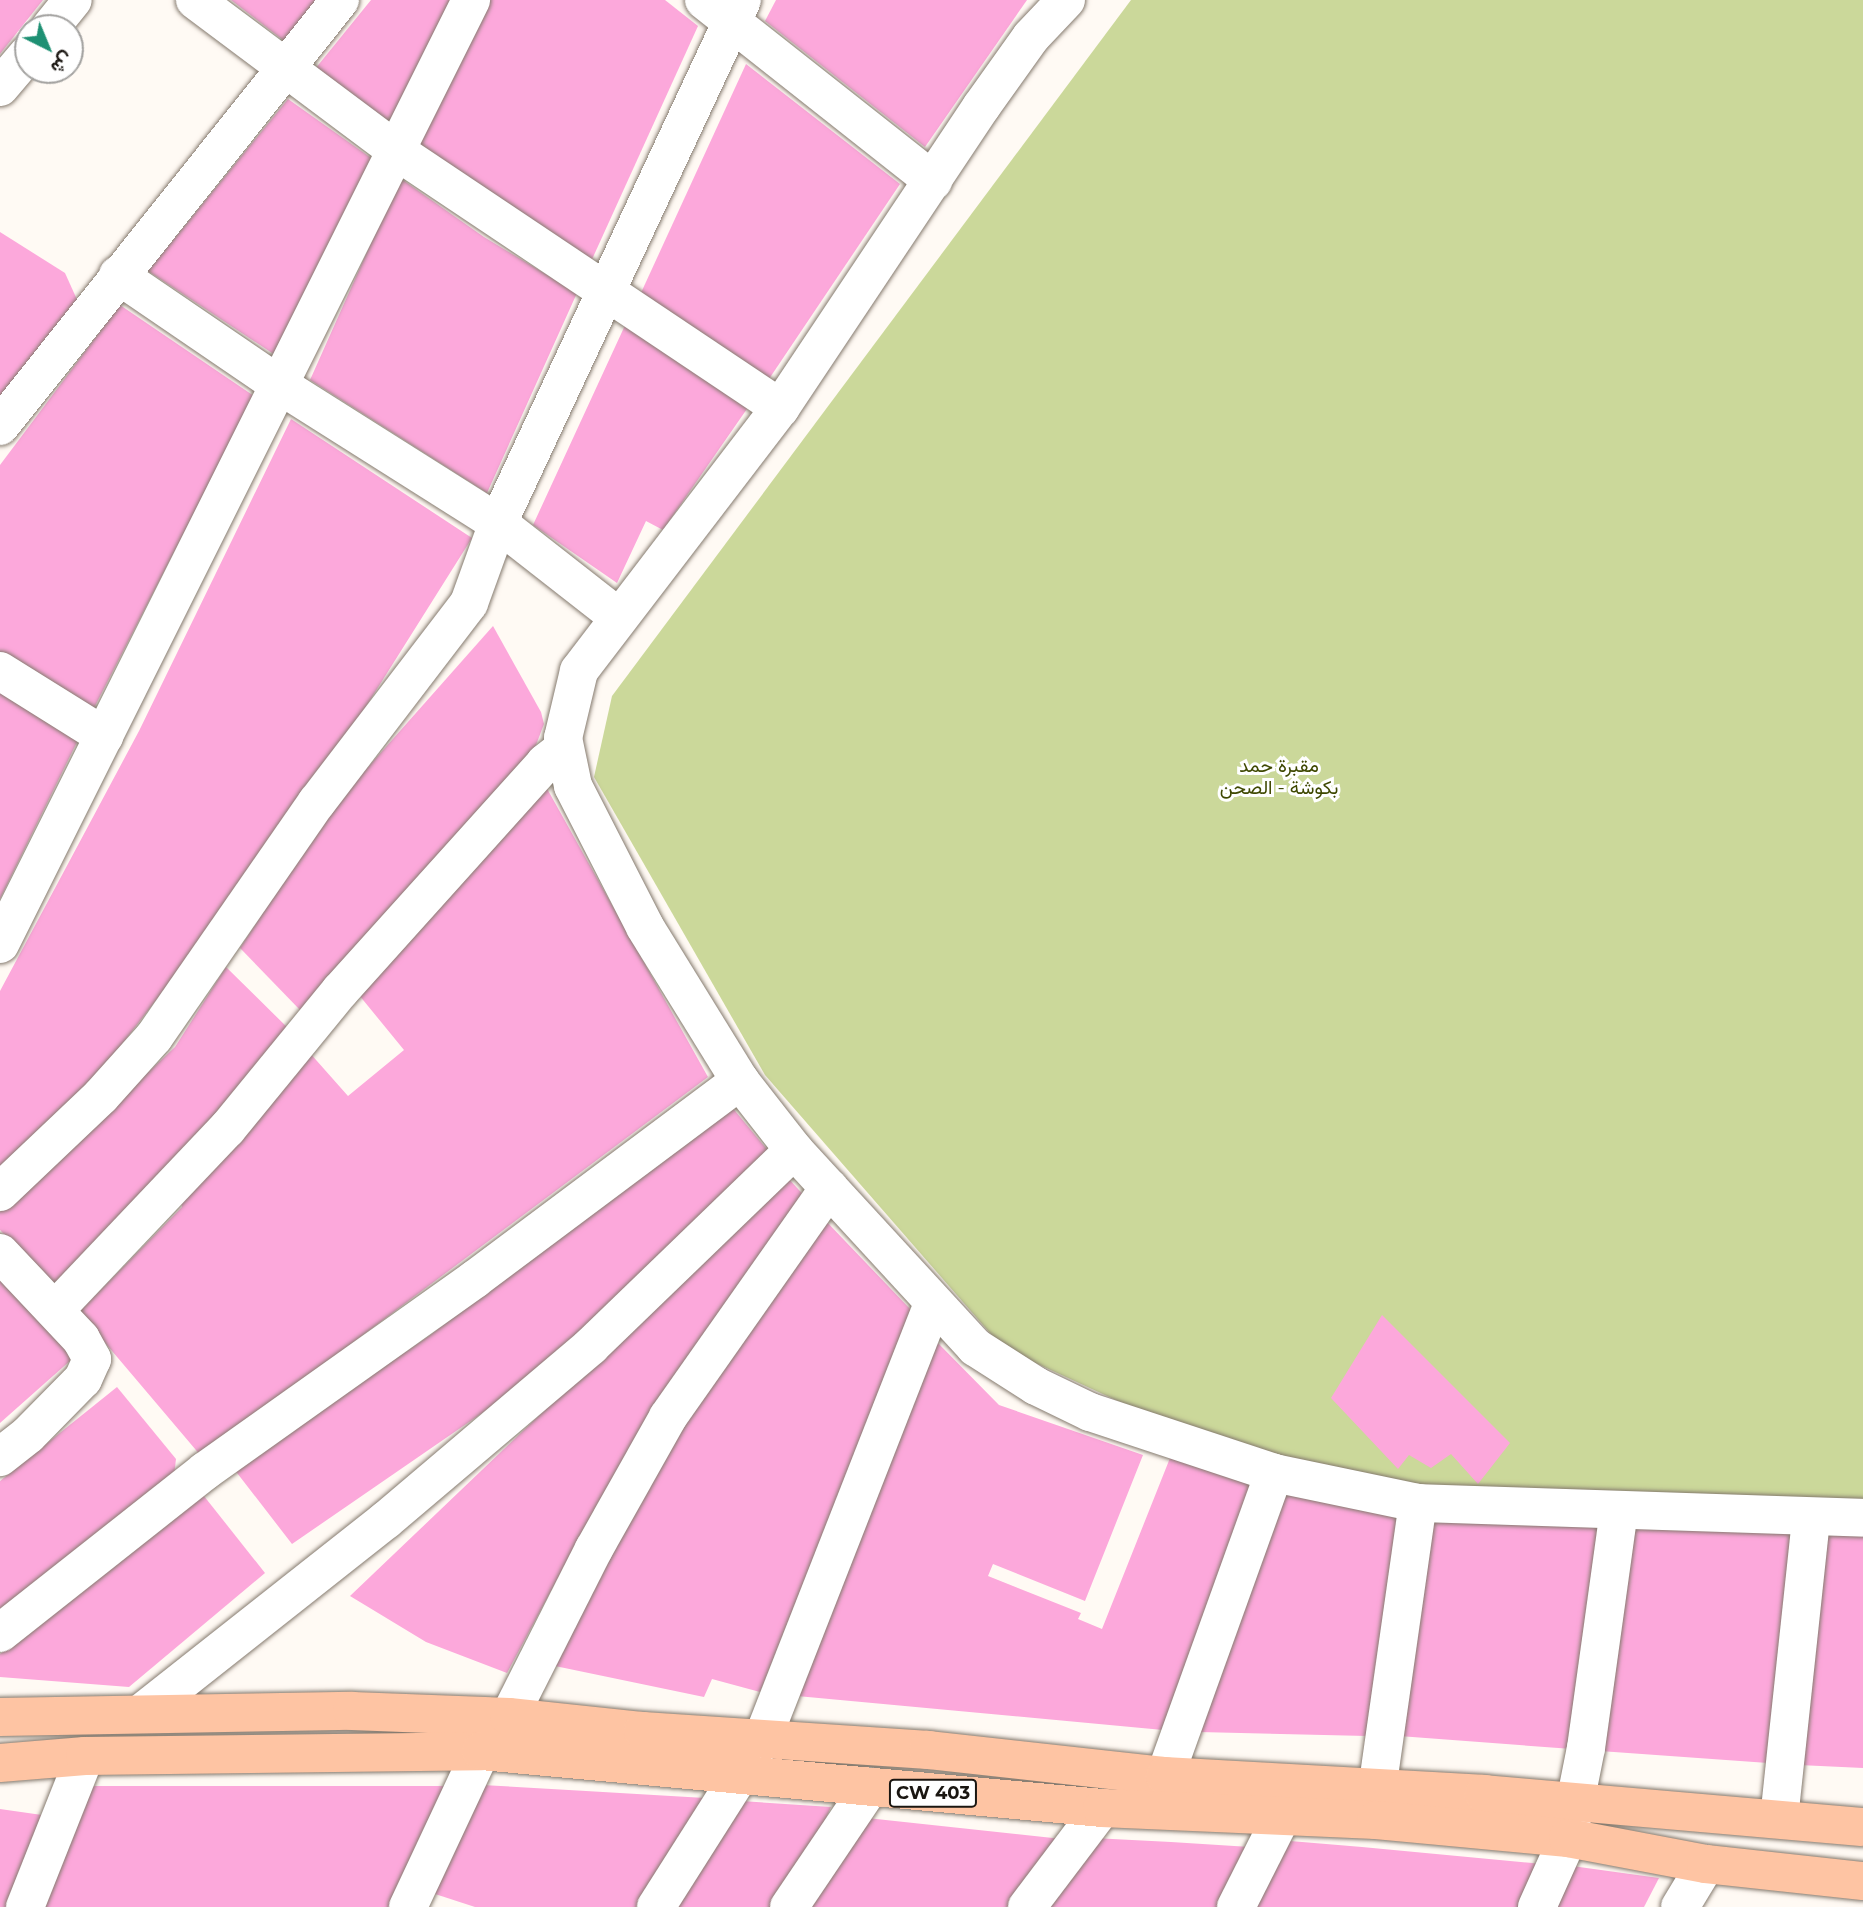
<!DOCTYPE html>
<meta charset="utf-8">
<style>
body{margin:0}
#map{position:relative;width:1863px;height:1907px;overflow:hidden;background:#fffaf4;font-family:Montserrat,Vazirmatn,sans-serif}
div>[style]{position:absolute}
[style*='--x']{left:calc(var(--x)*1px);top:calc(var(--y)*1px);width:calc(var(--w)*1px);rotate:calc(var(--a)*1deg)}
.green>*{inset:0;background:#cbd89a}
.building>*{inset:0;background:#fca8db}
.roads{filter:drop-shadow(0 0 2px #857a6e) drop-shadow(0 0 2px #857a6e)}
.street>*{height:38px;margin:-19px;padding:0 19px;transform-origin:19px;border-radius:19px;background:#fff}
.primary>*{height:38px;margin:-19px;padding:0 19px;transform-origin:19px;border-radius:19px;background:#fec4a3}
span{translate:-50% -50%;white-space:nowrap;text-align:center;line-height:1.15;-webkit-text-stroke:6px #fff;paint-order:stroke}
.shield-label span{padding:2px 5px;background:#fff;border:2px solid;border-radius:5px;-webkit-text-stroke-width:0}
.shield-label{font-size:18px;color:#1a1611;font-weight:700}
.park-label{font-size:19px;color:#3e4801}
.north{position:absolute;left:14px;top:14px;width:70px;height:70px;box-sizing:border-box;background:#fff;border:2px solid #a3a2a0;border-radius:50%;rotate:137deg;font-size:19px;font-weight:700;line-height:28px;text-align:center;color:#1a1611}
.north::after{content:'';display:block;margin:auto;width:24px;height:32px;background:#1e9073;clip-path:polygon(50% 0,100% 100%,50% 72%,0 100%)}
</style>
<div id="map">
<div class="green">
<div style="clip-path:polygon(1131px 0,1863px 0,1863px 1506px,1423px 1492px,1237px 1447px,1144px 1413px,1003px 1348px,765px 1075px,594px 777px,612px 696px)"></div>
</div>
<div class="building">
<div style="clip-path:polygon(0 0,43px 0,0 54px)"></div>
<div style="clip-path:polygon(231px 0,324px 0,288px 44px)"></div>
<div style="clip-path:polygon(371px 0,455px 0,392px 125px,315px 69px)"></div>
<div style="clip-path:polygon(483px 0,665px 0,698px 26px,589px 266px,416px 141px)"></div>
<div style="clip-path:polygon(776px 0,1027px 0,925px 147px,765px 21px)"></div>
<div style="clip-path:polygon(746px 64px,900px 184px,767px 382px,640px 295px)"></div>
<div style="clip-path:polygon(288px 99px,374px 160px,275px 355px,148px 271px)"></div>
<div style="clip-path:polygon(400px 178px,484px 237px,577px 293px,487px 493px,310px 380px)"></div>
<div style="clip-path:polygon(0 232px,65px 273px,79px 304px,0 404px)"></div>
<div style="clip-path:polygon(120px 305px,254px 396px,92px 712px,0 655px,0 465px)"></div>
<div style="clip-path:polygon(627px 321px,749px 406px,663px 530px,646px 521px,617px 583px,533px 525px)"></div>
<div style="clip-path:polygon(291px 419px,472px 538px,338px 751px,160px 995px,82px 1096px,0 1174px,0 991px,139px 731px)"></div>
<div style="clip-path:polygon(493px 626px,541px 712px,544px 724px,536px 745px,300px 1010px,240px 948px,330px 810px)"></div>
<div style="clip-path:polygon(0 686px,80px 736px,0 899px)"></div>
<div style="clip-path:polygon(545px 785px,708px 1077px,201px 1456px,79px 1312px,182px 1207px,180px 1192px,309px 1052px,348px 1096px,404px 1050px,359px 995px)"></div>
<div style="clip-path:polygon(226px 967px,294px 1034px,55px 1286px,0 1230px,0 1212px,175px 1047px)"></div>
<div style="clip-path:polygon(731px 1106px,770px 1153px,613px 1305px,488px 1409px,292px 1544px,234px 1469px,429px 1336px)"></div>
<div style="clip-path:polygon(788px 1178px,809px 1201px,599px 1501px,507px 1673px,426px 1642px,350px 1596px)"></div>
<div style="clip-path:polygon(824px 1219px,912px 1311px,760px 1692px,712px 1679px,704px 1697px,555px 1666px,681px 1416px)"></div>
<div style="clip-path:polygon(0 1272px,72px 1345px,71px 1360px,0 1423px)"></div>
<div style="clip-path:polygon(1382px 1315px,1510px 1443px,1478px 1484px,1451px 1454px,1431px 1468px,1409px 1455px,1398px 1469px,1331px 1398px)"></div>
<div style="clip-path:polygon(933px 1338px,999px 1405px,1143px 1455px,1085px 1601px,993px 1564px,988px 1576px,1081px 1613px,1078px 1619px,1102px 1629px,1170px 1458px,1253px 1480px,1163px 1730px,797px 1696px)"></div>
<div style="clip-path:polygon(117px 1387px,176px 1459px,174px 1476px,0 1612px,0 1481px)"></div>
<div style="clip-path:polygon(1281px 1488px,1400px 1513px,1367px 1736px,1199px 1732px)"></div>
<div style="clip-path:polygon(200px 1491px,265px 1573px,129px 1687px,0 1677px,0 1654px)"></div>
<div style="clip-path:polygon(1431px 1513px,1600px 1524px,1572px 1749px,1399px 1736px)"></div>
<div style="clip-path:polygon(1633px 1525px,1795px 1532px,1768px 1763px,1600px 1751px)"></div>
<div style="clip-path:polygon(1823px 1534px,1863px 1535px,1863px 1768px,1799px 1765px)"></div>
<div style="clip-path:polygon(482px 1785px,586px 1791px,705px 1798px,636px 1907px,475px 1907px,432px 1893px)"></div>
<div style="clip-path:polygon(90px 1786px,450px 1786px,393px 1907px,40px 1907px)"></div>
<div style="clip-path:polygon(741px 1801px,831px 1807px,818px 1836px,771px 1907px,674px 1907px)"></div>
<div style="clip-path:polygon(0 1809px,49px 1816px,9px 1907px,0 1907px)"></div>
<div style="clip-path:polygon(867px 1818px,1062px 1839px,1013px 1907px,808px 1907px)"></div>
<div style="clip-path:polygon(1093px 1838px,1171px 1842px,1250px 1847px,1217px 1907px,1044px 1907px)"></div>
<div style="clip-path:polygon(1290px 1841px,1362px 1847px,1543px 1864px,1523px 1907px,1255px 1907px)"></div>
<div style="clip-path:polygon(1572px 1866px,1659px 1878px,1644px 1907px,1551px 1907px)"></div>
</div>
<div class="roads">
<div class="street">
<div style="--x:195;--y:0;--w:254;--a:36.8"></div>
<div style="--x:398;--y:152;--w:460;--a:33.8"></div>
<div style="--x:704;--y:0;--w:292;--a:38.3"></div>
<div style="--x:1066;--y:0;--w:51;--a:133.4"></div>
<div style="--x:1031;--y:37;--w:86;--a:125.5"></div>
<div style="--x:981;--y:107;--w:362;--a:123.7"></div>
<div style="--x:780;--y:408;--w:331;--a:127.4"></div>
<div style="--x:579;--y:671;--w:69;--a:103.4"></div>
<div style="--x:563;--y:738;--w:49;--a:78.2"></div>
<div style="--x:573;--y:786;--w:158;--a:62.9"></div>
<div style="--x:645;--y:927;--w:181;--a:58.3"></div>
<div style="--x:740;--y:1081;--w:88;--a:52"></div>
<div style="--x:794;--y:1150;--w:268;--a:47.4"></div>
<div style="--x:975;--y:1347;--w:72;--a:32.6"></div>
<div style="--x:1036;--y:1386;--w:60;--a:25.7"></div>
<div style="--x:1090;--y:1412;--w:194;--a:18.3"></div>
<div style="--x:1274;--y:1473;--w:147;--a:11.8"></div>
<div style="--x:1418;--y:1503;--w:445;--a:1.9"></div>
<div style="--x:50;--y:28;--w:36;--a:-51"></div>
<div style="--x:0;--y:87;--w:43;--a:-49.7"></div>
<div style="--x:118;--y:275;--w:194;--a:34.3"></div>
<div style="--x:278;--y:384;--w:260;--a:32.3"></div>
<div style="--x:498;--y:523;--w:151;--a:38"></div>
<div style="--x:0;--y:426;--w:545;--a:-51.41"></div>
<div style="--x:0;--y:671;--w:123;--a:32"></div>
<div style="--x:0;--y:944;--w:1055;--a:-63.48"></div>
<div style="--x:0;--y:1192;--w:139;--a:-43.5"></div>
<div style="--x:101;--y:1096;--w:79;--a:-48.1"></div>
<div style="--x:154;--y:1037;--w:286;--a:-55.3"></div>
<div style="--x:317;--y:802;--w:250;--a:-52.6"></div>
<div style="--x:469;--y:603;--w:85;--a:-70.1"></div>
<div style="--x:498;--y:523;--w:577;--a:-64.99"></div>
<div style="--x:0;--y:1253;--w:118;--a:46.7"></div>
<div style="--x:81;--y:1339;--w:23;--a:61"></div>
<div style="--x:92;--y:1359;--w:22;--a:114"></div>
<div style="--x:83;--y:1379;--w:78;--a:134.5"></div>
<div style="--x:28;--y:1435;--w:36;--a:142"></div>
<div style="--x:55;--y:1310;--w:250;--a:-46.5"></div>
<div style="--x:227;--y:1129;--w:178;--a:-50.7"></div>
<div style="--x:340;--y:991;--w:307;--a:-48"></div>
<div style="--x:545;--y:763;--w:24;--a:-38"></div>
<div style="--x:0;--y:1633;--w:261;--a:-38.3"></div>
<div style="--x:205;--y:1471;--w:331;--a:-35.4"></div>
<div style="--x:475;--y:1279;--w:331;--a:-36.8"></div>
<div style="--x:144;--y:1711;--w:308;--a:-38.3"></div>
<div style="--x:386;--y:1520;--w:269;--a:-40.3"></div>
<div style="--x:591;--y:1346;--w:282;--a:-44"></div>
<div style="--x:509;--y:1717;--w:188;--a:-63.2"></div>
<div style="--x:594;--y:1549;--w:151;--a:-60.7"></div>
<div style="--x:668;--y:1417;--w:280;--a:-54.9"></div>
<div style="--x:1165;--y:1776;--w:322;--a:-70.2"></div>
<div style="--x:1377;--y:1790;--w:290;--a:-81.9"></div>
<div style="--x:1779;--y:1819;--w:303;--a:-83.9"></div>
<div style="--x:25;--y:1907;--w:162;--a:-68.3"></div>
<div style="--x:408;--y:1907;--w:172;--a:-64.9"></div>
<div style="--x:656;--y:1907;--w:198;--a:-57.6"></div>
<div style="--x:762;--y:1740;--w:469;--a:-68.6"></div>
<div style="--x:789;--y:1907;--w:145;--a:-56"></div>
<div style="--x:1027;--y:1907;--w:124;--a:-52.9"></div>
<div style="--x:1236;--y:1907;--w:100;--a:-63.2"></div>
<div style="--x:1537;--y:1907;--w:76;--a:-65.8"></div>
<div style="--x:1568;--y:1838;--w:92;--a:-78.7"></div>
<div style="--x:1586;--y:1748;--w:239;--a:-82.1"></div>
<div style="--x:1680;--y:1907;--w:50;--a:-58.8"></div>
</div>
<div class="primary">
<div style="--x:0;--y:1717;--w:352;--a:-1"></div>
<div style="--x:352;--y:1711;--w:157;--a:2.2"></div>
<div style="--x:509;--y:1717;--w:135;--a:6"></div>
<div style="--x:643;--y:1731;--w:286;--a:3.8"></div>
<div style="--x:928;--y:1750;--w:238;--a:6.3"></div>
<div style="--x:1165;--y:1776;--w:320;--a:3.2"></div>
<div style="--x:1484;--y:1794;--w:380;--a:5"></div>
<div style="--x:0;--y:1763;--w:85;--a:-4.7"></div>
<div style="--x:85;--y:1756;--w:396;--a:-0.7"></div>
<div style="--x:481;--y:1751;--w:624;--a:5.24"></div>
<div style="--x:1102;--y:1808;--w:274;--a:2.5"></div>
<div style="--x:1376;--y:1820;--w:193;--a:5.4"></div>
<div style="--x:1568;--y:1838;--w:140;--a:10.7"></div>
<div style="--x:1706;--y:1864;--w:158;--a:6.2"></div>
</div>
</div>
<div class="shield-label">
<span style="left:933px;top:1793px">CW 403</span>
</div>
<div class="park-label">
<span style="left:1279px;top:777px">مقبرة حمد<br>بكوشة - الصحن</span>
</div>
<div class="north">ش</div>
</div>
